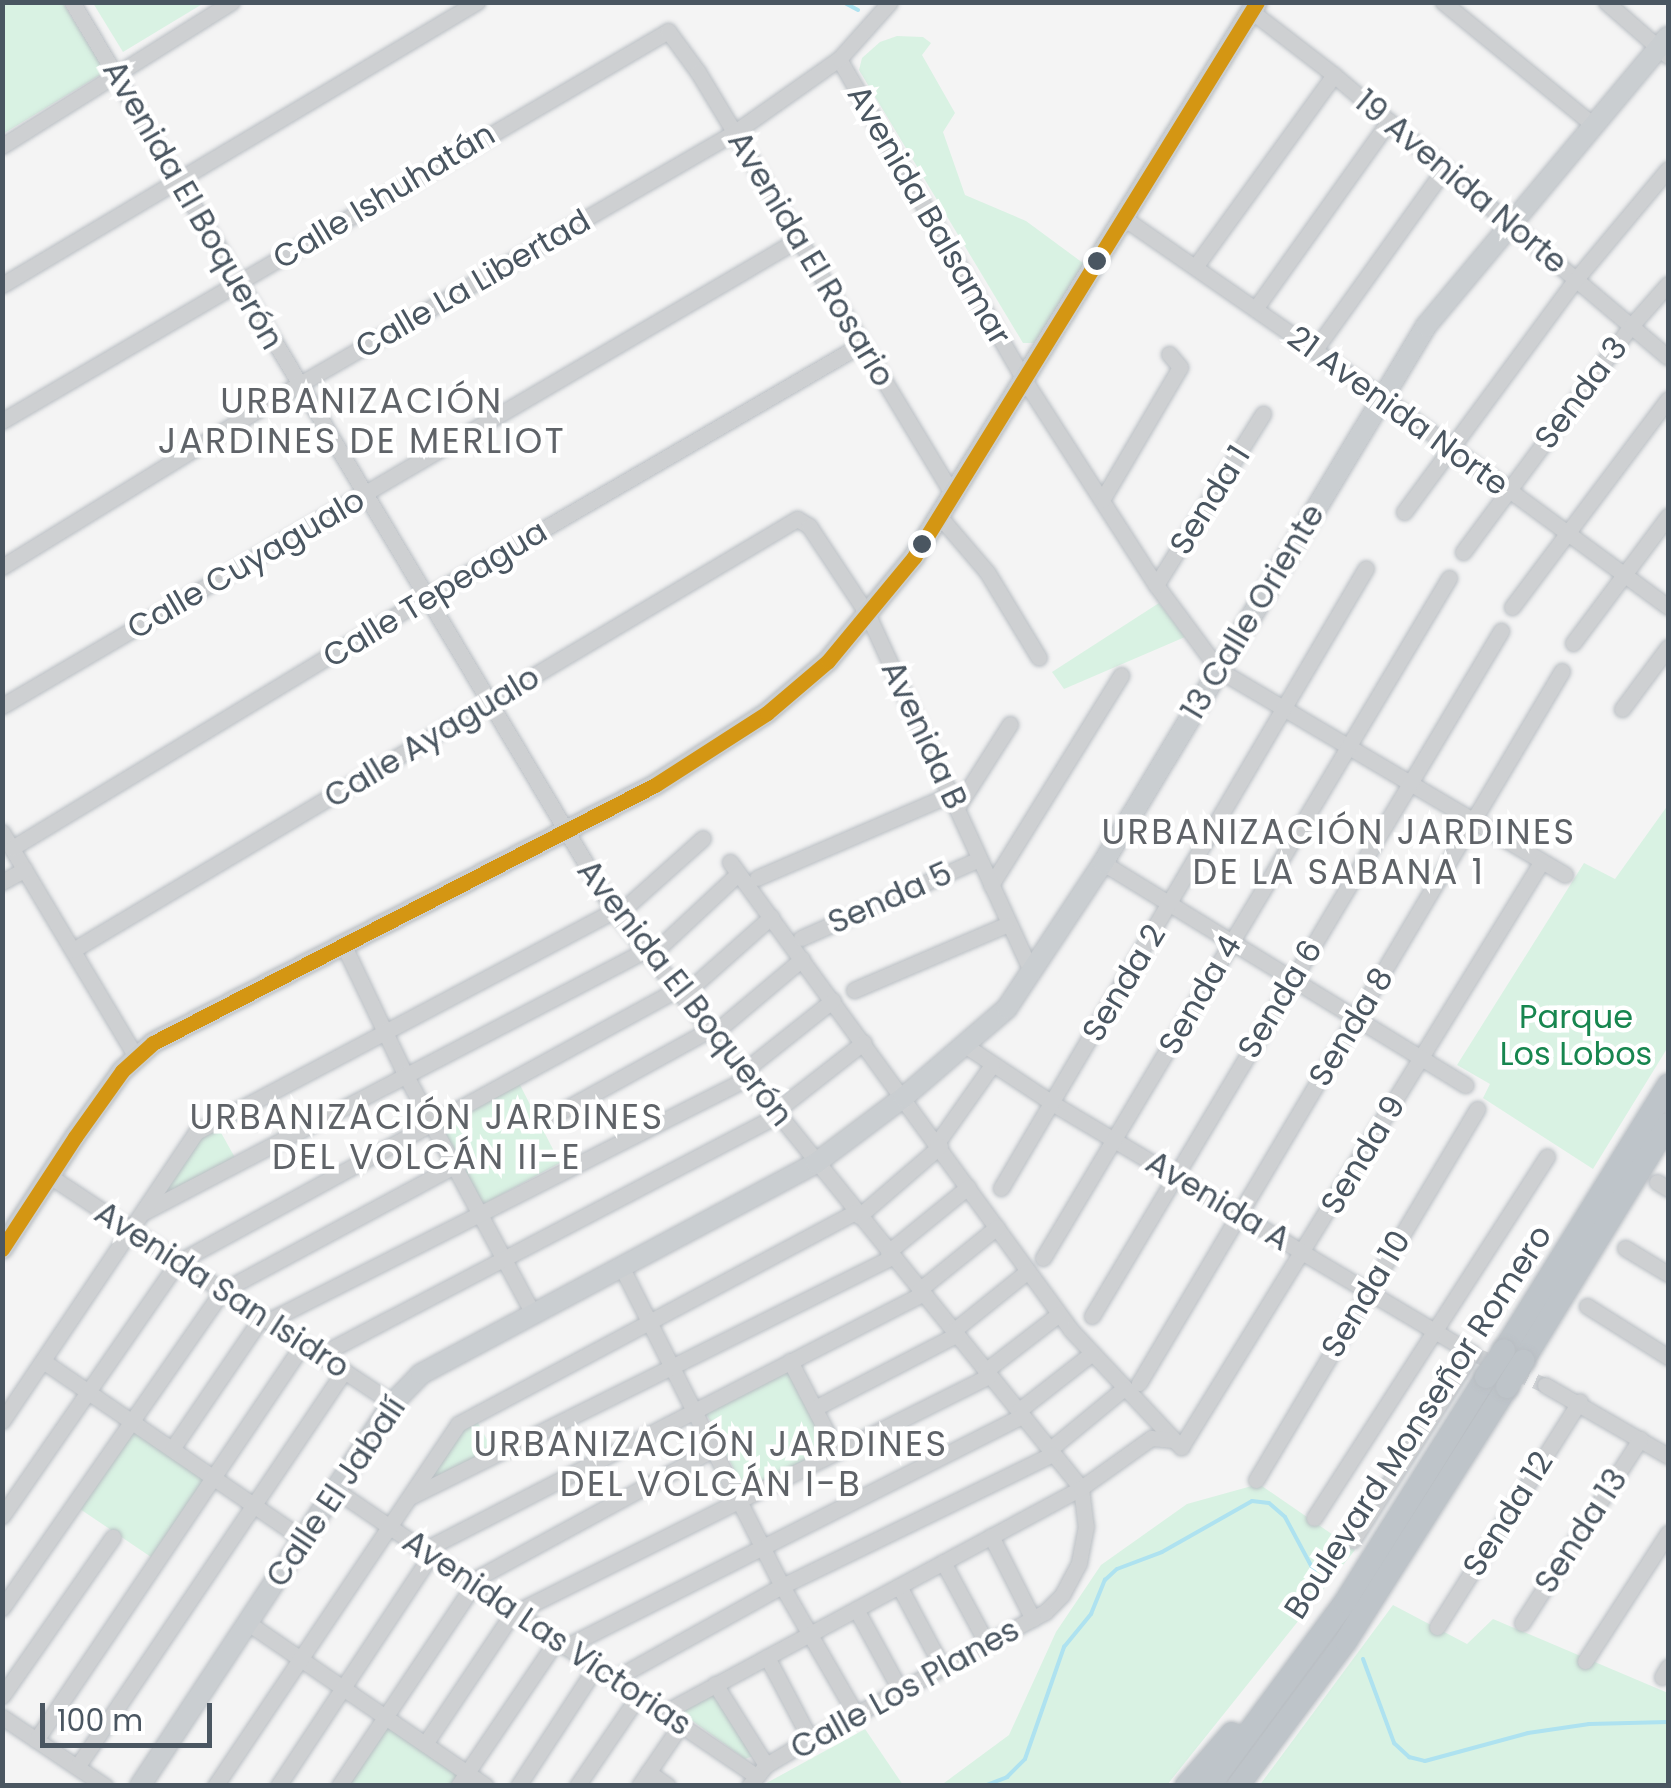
<!DOCTYPE html>
<meta charset="utf-8">
<style>
body{margin:0}
#map{position:relative;width:1671px;height:1788px;overflow:hidden;background:#f4f4f4;font-family:Poppins,sans-serif}
div>[style]{position:absolute}
[style*='--x']{left:calc(var(--x)*1px);top:calc(var(--y)*1px);width:calc(var(--w)*1px);rotate:calc(var(--a)*1deg)}
.green>*{inset:0;background:#d9f2e3}
.stream>*{height:4px;margin:-2px;padding:0 2px;transform-origin:2px;border-radius:2px;background:#aee2f0}
.minor-tunnel>*{height:15px;margin-top:-7.5px;transform-origin:0;background:repeating-linear-gradient(90deg,#d2d4d7 0 15px,transparent 0 23px)}
.roads{filter:drop-shadow(0 0 2px #b9bec3) drop-shadow(0 0 2px #b9bec3)}
.minor>*{height:15px;margin:-7.5px;padding:0 7.5px;transform-origin:7.5px;border-radius:7.5px;background:#ced0d2}
.major>*{height:20px;margin:-10px;padding:0 10px;transform-origin:10px;border-radius:10px;background:#caced1}
.highway>*{height:22px;margin:-11px;padding:0 11px;transform-origin:11px;border-radius:11px;background:#bec4c9}
.bridges{filter:drop-shadow(0 0 2px #b9bec3) drop-shadow(0 0 2px #b9bec3)}
.highway-bridge>*{height:22px;margin:-11px;padding:0 11px;transform-origin:11px;border-radius:11px;background:#bec4c9}
.bus-1>*{height:15px;margin:-7.5px;padding:0 7.5px;transform-origin:7.5px;border-radius:7.5px;background:#d49613}
.dots>*{width:28px;height:28px;translate:-50% -50%;box-sizing:border-box;border:5px solid #fff;border-radius:50%}
span{translate:-50% -50%;white-space:nowrap;text-align:center;line-height:1.15;-webkit-text-stroke:9px #fff;paint-order:stroke}
.street-label{font-size:32px;color:#4a5661}
.park-label{font-size:32px;color:#17864f}
.neighbourhood-label{font-size:35px;color:#5f6368;letter-spacing:2.5px}
.frame{position:absolute;inset:0;border:5px solid #4a5661;pointer-events:none}
.scale{position:absolute;left:40px;top:1703px;width:172px;height:45px;box-sizing:border-box;border:5px solid #4a5661;border-top:0;padding-left:12px;font-size:30px;line-height:35px;white-space:nowrap;color:#4a5661;-webkit-text-stroke:8px #fff;paint-order:stroke}
</style>
<div id="map">
<div class="green">
<div style="clip-path:polygon(3px 2px,63px 3px,105px 72px,3px 134px)"></div>
<div style="clip-path:polygon(93px 3px,204px 3px,123px 52px)"></div>
<div style="clip-path:polygon(897px 36px,923px 37px,931px 43px,922px 55px,955px 113px,943px 132px,965px 195px,1026px 221px,1087px 266px,1034px 343px,1023px 343px,859px 70px,862px 58px,880px 42px)"></div>
<div style="clip-path:polygon(1159px 603px,1185px 637px,1064px 689px,1052px 672px)"></div>
<div style="clip-path:polygon(1668px 805px,1668px 1047px,1593px 1169px,1483px 1098px,1490px 1084px,1457px 1065px,1584px 863px,1615px 879px)"></div>
<div style="clip-path:polygon(519px 1083px,560px 1163px,482px 1205px,440px 1125px)"></div>
<div style="clip-path:polygon(215px 1122px,238px 1163px,141px 1214px,196px 1132px)"></div>
<div style="clip-path:polygon(789px 1368px,829px 1449px,745px 1492px,705px 1411px)"></div>
<div style="clip-path:polygon(474px 1415px,495px 1455px,409px 1497px)"></div>
<div style="clip-path:polygon(135px 1429px,206px 1477px,151px 1557px,80px 1509px)"></div>
<div style="clip-path:polygon(1259px 1484px,1355px 1550px,1167px 1785px,940px 1786px,1009px 1735px,1056px 1632px,1101px 1565px,1187px 1504px)"></div>
<div style="clip-path:polygon(1393px 1605px,1467px 1644px,1493px 1619px,1668px 1693px,1668px 1785px,1259px 1786px)"></div>
<div style="clip-path:polygon(715px 1688px,753px 1756px,745px 1759px,676px 1709px)"></div>
<div style="clip-path:polygon(387px 1723px,461px 1775px,453px 1785px,345px 1786px)"></div>
<div style="clip-path:polygon(865px 1729px,903px 1785px,763px 1785px)"></div>
</div>
<div class="stream">
<div style="--x:843;--y:2;--w:17;--a:28"></div>
<div style="--x:1363;--y:1659;--w:90;--a:69.7"></div>
<div style="--x:1394;--y:1743;--w:21;--a:43"></div>
<div style="--x:1409;--y:1757;--w:16;--a:14"></div>
<div style="--x:1425;--y:1761;--w:107;--a:-15.2"></div>
<div style="--x:1528;--y:1733;--w:62;--a:-8.4"></div>
<div style="--x:1589;--y:1724;--w:79;--a:-1.5"></div>
<div style="--x:984;--y:1786;--w:25;--a:-21"></div>
<div style="--x:1007;--y:1777;--w:25;--a:-45"></div>
<div style="--x:1025;--y:1759;--w:119;--a:-70.8"></div>
<div style="--x:1064;--y:1647;--w:43;--a:-50.7"></div>
<div style="--x:1091;--y:1614;--w:37;--a:-68"></div>
<div style="--x:1105;--y:1580;--w:16;--a:-43"></div>
<div style="--x:1117;--y:1569;--w:48;--a:-20.7"></div>
<div style="--x:1162;--y:1552;--w:103;--a:-29.5"></div>
<div style="--x:1252;--y:1501;--w:17;--a:7"></div>
<div style="--x:1269;--y:1503;--w:21;--a:41"></div>
<div style="--x:1285;--y:1517;--w:78;--a:61.8"></div>
</div>
<div class="minor-tunnel">
<div style="--x:1472;--y:1353;--w:80;--a:23.7"></div>
</div>
<div class="roads">
<div class="minor">
<div style="--x:72;--y:2;--w:1058;--a:59.19"></div>
<div style="--x:614;--y:911;--w:742;--a:51.01"></div>
<div style="--x:1081;--y:1488;--w:38;--a:83"></div>
<div style="--x:1086;--y:1526;--w:38;--a:101"></div>
<div style="--x:1079;--y:1563;--w:36;--a:118"></div>
<div style="--x:1062;--y:1595;--w:24;--a:135"></div>
<div style="--x:1045;--y:1612;--w:267;--a:151.6"></div>
<div style="--x:810;--y:1739;--w:51;--a:149.4"></div>
<div style="--x:766;--y:1765;--w:27;--a:129"></div>
<div style="--x:1443;--y:2;--w:193;--a:39.3"></div>
<div style="--x:1606;--y:2;--w:82;--a:41.1"></div>
<div style="--x:1251;--y:11;--w:105;--a:37.6"></div>
<div style="--x:1334;--y:75;--w:437;--a:40.2"></div>
<div style="--x:839;--y:59;--w:372;--a:60"></div>
<div style="--x:1025;--y:381;--w:242;--a:57.3"></div>
<div style="--x:1156;--y:585;--w:106;--a:53.5"></div>
<div style="--x:1219;--y:670;--w:402;--a:30.6"></div>
<div style="--x:2;--y:146;--w:271;--a:-32.1"></div>
<div style="--x:1125;--y:219;--w:311;--a:34.7"></div>
<div style="--x:1381;--y:396;--w:356;--a:36.3"></div>
<div style="--x:1195;--y:267;--w:237;--a:-54.1"></div>
<div style="--x:2;--y:285;--w:553;--a:-30.79"></div>
<div style="--x:1255;--y:309;--w:231;--a:-54.5"></div>
<div style="--x:1314;--y:351;--w:225;--a:-54.4"></div>
<div style="--x:2;--y:421;--w:772;--a:-30.35"></div>
<div style="--x:668;--y:31;--w:51;--a:53.8"></div>
<div style="--x:698;--y:72;--w:495;--a:58.9"></div>
<div style="--x:1102;--y:500;--w:154;--a:-59.6"></div>
<div style="--x:1180;--y:367;--w:17;--a:-130"></div>
<div style="--x:1404;--y:512;--w:290;--a:-53.6"></div>
<div style="--x:1576;--y:279;--w:143;--a:-50.1"></div>
<div style="--x:940;--y:517;--w:72;--a:49.5"></div>
<div style="--x:987;--y:572;--w:100;--a:58.8"></div>
<div style="--x:1463;--y:552;--w:282;--a:-53.4"></div>
<div style="--x:1631;--y:326;--w:56;--a:-48.6"></div>
<div style="--x:2;--y:567;--w:347;--a:-31.6"></div>
<div style="--x:298;--y:385;--w:505;--a:-30.07"></div>
<div style="--x:735;--y:132;--w:127;--a:-35.1"></div>
<div style="--x:839;--y:59;--w:76;--a:-48.2"></div>
<div style="--x:1156;--y:585;--w:202;--a:-58"></div>
<div style="--x:1512;--y:607;--w:260;--a:-53.1"></div>
<div style="--x:1573;--y:643;--w:159;--a:-53.2"></div>
<div style="--x:2;--y:706;--w:924;--a:-30.37"></div>
<div style="--x:1622;--y:709;--w:77;--a:-53.4"></div>
<div style="--x:958;--y:806;--w:97;--a:-57.6"></div>
<div style="--x:2;--y:832;--w:262;--a:59.2"></div>
<div style="--x:12;--y:848;--w:483;--a:-31.2"></div>
<div style="--x:425;--y:598;--w:505;--a:-30.17"></div>
<div style="--x:730;--y:862;--w:579;--a:53.92"></div>
<div style="--x:1071;--y:1330;--w:161;--a:46.8"></div>
<div style="--x:1181;--y:1447;--w:688;--a:-58.37"></div>
<div style="--x:1103;--y:863;--w:425;--a:31.5"></div>
<div style="--x:757;--y:878;--w:214;--a:-23.4"></div>
<div style="--x:2;--y:882;--w:26;--a:-29"></div>
<div style="--x:991;--y:885;--w:247;--a:-58.2"></div>
<div style="--x:617;--y:915;--w:115;--a:-41.8"></div>
<div style="--x:801;--y:938;--w:195;--a:-23.9"></div>
<div style="--x:343;--y:944;--w:144;--a:64.5"></div>
<div style="--x:405;--y:1074;--w:272;--a:61.9"></div>
<div style="--x:73;--y:950;--w:843;--a:-30.77"></div>
<div style="--x:797;--y:519;--w:14;--a:30"></div>
<div style="--x:809;--y:526;--w:107;--a:56.5"></div>
<div style="--x:868;--y:615;--w:394;--a:65.4"></div>
<div style="--x:651;--y:955;--w:119;--a:-43"></div>
<div style="--x:854;--y:990;--w:165;--a:-23.2"></div>
<div style="--x:683;--y:995;--w:118;--a:-41.6"></div>
<div style="--x:714;--y:1033;--w:115;--a:-40.1"></div>
<div style="--x:966;--y:1046;--w:103;--a:33.5"></div>
<div style="--x:1052;--y:1103;--w:489;--a:30.8"></div>
<div style="--x:1472;--y:1353;--w:222;--a:122.5"></div>
<div style="--x:745;--y:1070;--w:112;--a:-38.5"></div>
<div style="--x:777;--y:1110;--w:110;--a:-38"></div>
<div style="--x:549;--y:1118;--w:185;--a:-28.8"></div>
<div style="--x:937;--y:1143;--w:95;--a:-54.8"></div>
<div style="--x:51;--y:1177;--w:410;--a:33.5"></div>
<div style="--x:1657;--y:1182;--w:13;--a:32"></div>
<div style="--x:1001;--y:1188;--w:719;--a:-59.51"></div>
<div style="--x:144;--y:1212;--w:566;--a:-27.56"></div>
<div style="--x:859;--y:1216;--w:107;--a:-40.8"></div>
<div style="--x:1625;--y:1248;--w:50;--a:31.2"></div>
<div style="--x:888;--y:1252;--w:103;--a:-39.1"></div>
<div style="--x:1043;--y:1258;--w:792;--a:-59.16"></div>
<div style="--x:621;--y:1266;--w:358;--a:63.3"></div>
<div style="--x:782;--y:1586;--w:146;--a:60.1"></div>
<div style="--x:919;--y:1290;--w:100;--a:-38.9"></div>
<div style="--x:1587;--y:1306;--w:96;--a:32.2"></div>
<div style="--x:1092;--y:1316;--w:798;--a:-59.16"></div>
<div style="--x:268;--y:1321;--w:540;--a:-26.85"></div>
<div style="--x:953;--y:1331;--w:96;--a:-38.7"></div>
<div style="--x:320;--y:1355;--w:519;--a:-27.65"></div>
<div style="--x:43;--y:1361;--w:315;--a:34.4"></div>
<div style="--x:790;--y:1361;--w:102;--a:62.7"></div>
<div style="--x:985;--y:1371;--w:93;--a:-37.6"></div>
<div style="--x:1139;--y:1383;--w:828;--a:-59.29"></div>
<div style="--x:1545;--y:1385;--w:142;--a:30"></div>
<div style="--x:815;--y:1408;--w:159;--a:-27.4"></div>
<div style="--x:1018;--y:1411;--w:93;--a:-38"></div>
<div style="--x:2;--y:1421;--w:348;--a:-56.1"></div>
<div style="--x:196;--y:1132;--w:473;--a:-27.9"></div>
<div style="--x:172;--y:1449;--w:160;--a:-55.7"></div>
<div style="--x:1049;--y:1450;--w:96;--a:-39.5"></div>
<div style="--x:1256;--y:1480;--w:432;--a:-59.2"></div>
<div style="--x:337;--y:1491;--w:507;--a:34.22"></div>
<div style="--x:412;--y:1496;--w:536;--a:-26.47"></div>
<div style="--x:2;--y:1516;--w:309;--a:-55.3"></div>
<div style="--x:178;--y:1262;--w:570;--a:-28.63"></div>
<div style="--x:1314;--y:1518;--w:430;--a:-57.2"></div>
<div style="--x:991;--y:1536;--w:93;--a:63.2"></div>
<div style="--x:422;--y:1551;--w:562;--a:-27.2"></div>
<div style="--x:943;--y:1562;--w:91;--a:61.7"></div>
<div style="--x:468;--y:1583;--w:282;--a:-28.6"></div>
<div style="--x:899;--y:1586;--w:89;--a:62"></div>
<div style="--x:2;--y:1608;--w:386;--a:-55.2"></div>
<div style="--x:222;--y:1291;--w:266;--a:-28.3"></div>
<div style="--x:856;--y:1609;--w:90;--a:61.4"></div>
<div style="--x:248;--y:1623;--w:288;--a:34.4"></div>
<div style="--x:1522;--y:1623;--w:219;--a:-57.3"></div>
<div style="--x:1437;--y:1627;--w:267;--a:-57.7"></div>
<div style="--x:565;--y:1647;--w:512;--a:-26.82"></div>
<div style="--x:767;--y:1657;--w:93;--a:62.3"></div>
<div style="--x:1585;--y:1661;--w:153;--a:-57"></div>
<div style="--x:1662;--y:1677;--w:12;--a:-59"></div>
<div style="--x:614;--y:1679;--w:192;--a:-29"></div>
<div style="--x:782;--y:1586;--w:301;--a:-26"></div>
<div style="--x:715;--y:1684;--w:96;--a:57.8"></div>
<div style="--x:2;--y:1696;--w:194;--a:-55.1"></div>
<div style="--x:665;--y:1712;--w:472;--a:-28.3"></div>
<div style="--x:1081;--y:1488;--w:86;--a:-35.5"></div>
<div style="--x:1151;--y:1438;--w:22;--a:5"></div>
<div style="--x:2;--y:1717;--w:124;--a:33.8"></div>
<div style="--x:36;--y:1740;--w:478;--a:-56"></div>
<div style="--x:425;--y:1744;--w:156;--a:-56.2"></div>
<div style="--x:512;--y:1614;--w:533;--a:-26.52"></div>
<div style="--x:77;--y:1767;--w:478;--a:-56"></div>
<div style="--x:648;--y:1772;--w:24;--a:35"></div>
<div style="--x:215;--y:1786;--w:436;--a:-56.1"></div>
<div style="--x:458;--y:1424;--w:450;--a:-28.1"></div>
<div style="--x:278;--y:1786;--w:276;--a:-56.5"></div>
<div style="--x:339;--y:1786;--w:241;--a:-56.2"></div>
<div style="--x:458;--y:1786;--w:175;--a:-55.9"></div>
<div style="--x:518;--y:1786;--w:142;--a:-56.8"></div>
<div style="--x:577;--y:1786;--w:110;--a:-55.7"></div>
<div style="--x:639;--y:1786;--w:76;--a:-55.7"></div>
</div>
<div class="major">
<div style="--x:2;--y:1249;--w:134;--a:-56.9"></div>
<div style="--x:75;--y:1137;--w:81;--a:-54.5"></div>
<div style="--x:122;--y:1071;--w:42;--a:-42.1"></div>
<div style="--x:153;--y:1043;--w:564;--a:-27.2"></div>
<div style="--x:655;--y:785;--w:133;--a:-32.7"></div>
<div style="--x:767;--y:713;--w:80;--a:-40.4"></div>
<div style="--x:828;--y:661;--w:135;--a:-50.4"></div>
<div style="--x:914;--y:557;--w:652;--a:-58.28"></div>
<div style="--x:140;--y:1786;--w:459;--a:-56.6"></div>
<div style="--x:393;--y:1403;--w:40;--a:-46"></div>
<div style="--x:421;--y:1374;--w:448;--a:-28.1"></div>
<div style="--x:816;--y:1163;--w:110;--a:-36.9"></div>
<div style="--x:904;--y:1097;--w:136;--a:-40.8"></div>
<div style="--x:1007;--y:1008;--w:174;--a:-56.5"></div>
<div style="--x:1103;--y:863;--w:627;--a:-58.97"></div>
<div style="--x:1426;--y:326;--w:377;--a:-50.1"></div>
</div>
<div class="highway">
<div style="--x:1504;--y:1350;--w:312;--a:-58.2"></div>
<div style="--x:1523;--y:1361;--w:278;--a:-58.5"></div>
<div style="--x:1186;--y:1786;--w:70;--a:-49"></div>
<div style="--x:1209;--y:1786;--w:229;--a:-53.5"></div>
<div style="--x:1345;--y:1602;--w:266;--a:-57.9"></div>
<div style="--x:1238;--y:1786;--w:181;--a:-53.3"></div>
<div style="--x:1346;--y:1641;--w:301;--a:-57.6"></div>
</div>
</div>
<div class="bridges">
<div class="highway-bridge">
<div style="--x:1486;--y:1377;--w:32;--a:-56"></div>
<div style="--x:1507;--y:1387;--w:31;--a:-58"></div>
</div>
</div>
<div class="bus-1">
<div style="--x:2;--y:1249;--w:134;--a:-56.9"></div>
<div style="--x:75;--y:1137;--w:81;--a:-54.5"></div>
<div style="--x:122;--y:1071;--w:42;--a:-42.1"></div>
<div style="--x:153;--y:1043;--w:564;--a:-27.2"></div>
<div style="--x:655;--y:785;--w:133;--a:-32.7"></div>
<div style="--x:767;--y:713;--w:80;--a:-40.4"></div>
<div style="--x:828;--y:661;--w:135;--a:-50.4"></div>
<div style="--x:914;--y:557;--w:652;--a:-58.28"></div>
</div>
<div class="dots">
<div style="left:1097px;top:261px;background:#4a5661"></div>
<div style="left:922px;top:544px;background:#4a5661"></div>
</div>
<div class="street-label">
<span style="left:1461px;top:182px;rotate:40deg">19 Avenida Norte</span>
<span style="left:384px;top:196px;rotate:-31deg">Calle Ishuhatán</span>
<span style="left:193px;top:205px;rotate:60deg">Avenida El Boquerón</span>
<span style="left:929px;top:215px;rotate:60deg">Avenida Balsamar</span>
<span style="left:811px;top:259px;rotate:59deg">Avenida El Rosario</span>
<span style="left:473px;top:284px;rotate:-30deg">Calle La Libertad</span>
<span style="left:1581px;top:393px;rotate:-53deg">Senda 3</span>
<span style="left:1398px;top:411px;rotate:36deg">21 Avenida Norte</span>
<span style="left:1210px;top:500px;rotate:-58deg">Senda 1</span>
<span style="left:246px;top:564px;rotate:-30deg">Calle Cuyagualo</span>
<span style="left:435px;top:594px;rotate:-31deg">Calle Tepeagua</span>
<span style="left:1253px;top:612px;rotate:-59deg">13 Calle Oriente</span>
<span style="left:924px;top:735px;rotate:65deg">Avenida B</span>
<span style="left:432px;top:737px;rotate:-31deg">Calle Ayagualo</span>
<span style="left:890px;top:898px;rotate:-24deg">Senda 5</span>
<span style="left:1124px;top:983px;rotate:-59deg">Senda 2</span>
<span style="left:685px;top:993px;rotate:52deg">Avenida El Boquerón</span>
<span style="left:1200px;top:995px;rotate:-60deg">Senda 4</span>
<span style="left:1280px;top:999px;rotate:-59deg">Senda 6</span>
<span style="left:1351px;top:1027px;rotate:-59deg">Senda 8</span>
<span style="left:1363px;top:1155px;rotate:-59deg">Senda 9</span>
<span style="left:1218px;top:1201px;rotate:31deg">Avenida A</span>
<span style="left:222px;top:1290px;rotate:33deg">Avenida San Isidro</span>
<span style="left:1366px;top:1294px;rotate:-59deg">Senda 10</span>
<span style="left:1418px;top:1422px;rotate:-57deg">Boulevard Monseñor Romero</span>
<span style="left:336px;top:1492px;rotate:-56deg">Calle El Jabalí</span>
<span style="left:1508px;top:1514px;rotate:-58deg">Senda 12</span>
<span style="left:1581px;top:1531px;rotate:-57deg">Senda 13</span>
<span style="left:547px;top:1633px;rotate:34deg">Avenida Las Victorias</span>
<span style="left:905px;top:1689px;rotate:-29deg">Calle Los Planes</span>
</div>
<div class="park-label">
<span style="left:1576px;top:1036px">Parque<br>Los Lobos</span>
</div>
<div class="neighbourhood-label">
<span style="left:362px;top:421px">URBANIZACIÓN<br>JARDINES DE MERLIOT</span>
<span style="left:1339px;top:852px">URBANIZACIÓN JARDINES<br>DE LA SABANA 1</span>
<span style="left:427px;top:1137px">URBANIZACIÓN JARDINES<br>DEL VOLCÁN II-E</span>
<span style="left:711px;top:1464px">URBANIZACIÓN JARDINES<br>DEL VOLCÁN I-B</span>
</div>
<div class="frame"></div>
<div class="scale">100 m</div>
</div>
